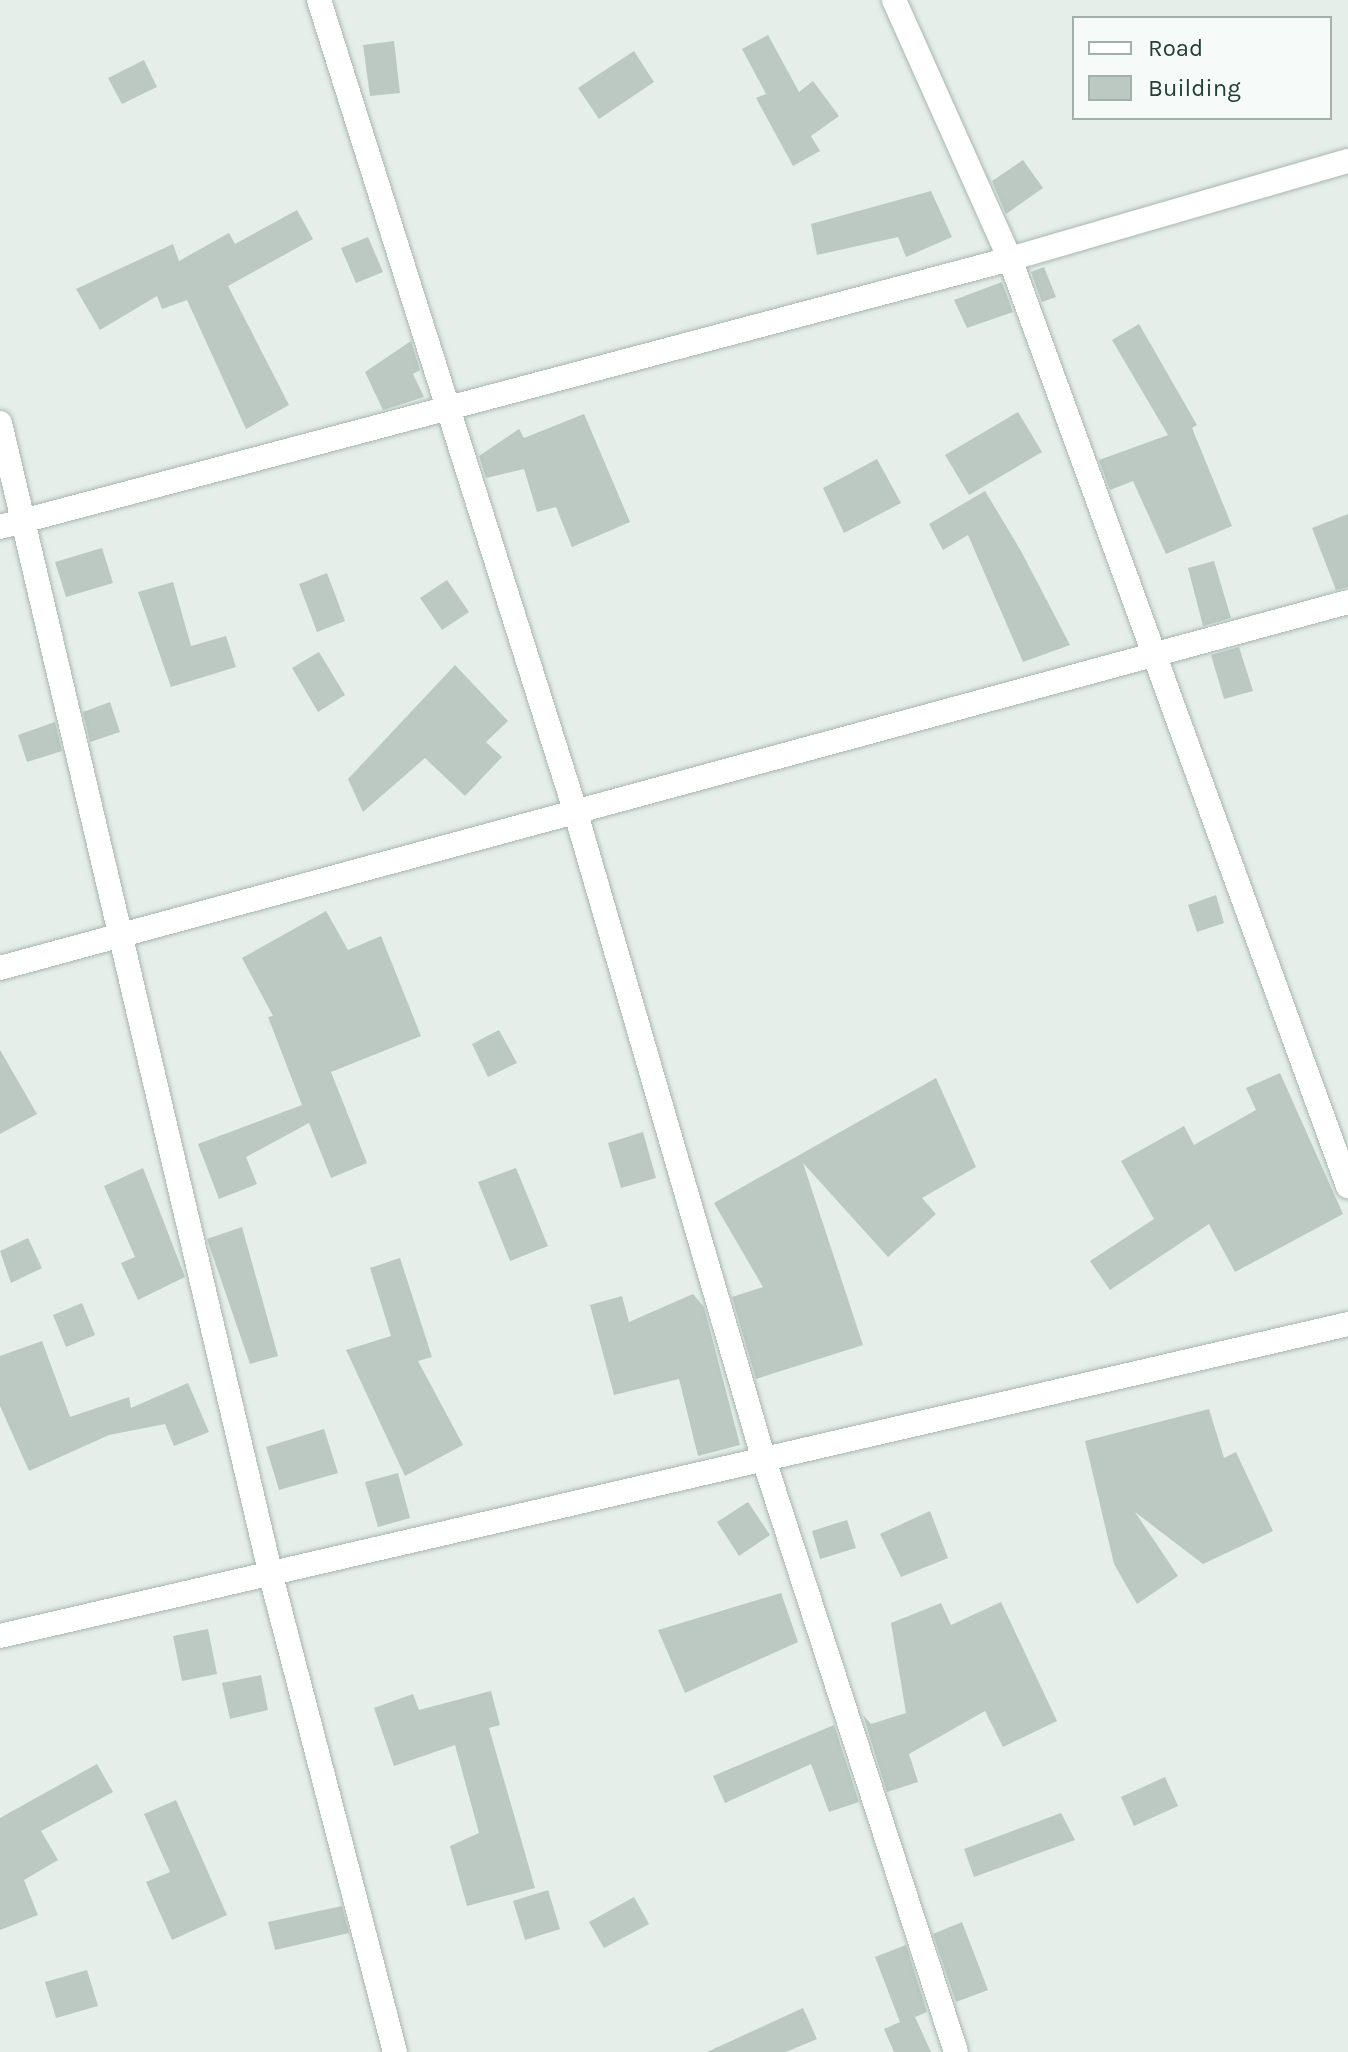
<!DOCTYPE html>
<style>
body{margin:0}
#map{position:relative;width:1348px;height:2052px;overflow:hidden;background:#e5eee9;font-family:Karla,sans-serif}
div>[style]{position:absolute}
[style*='--x']{left:calc(var(--x)*1px);top:calc(var(--y)*1px);width:calc(var(--w)*1px);rotate:calc(var(--a)*1deg)}
.building>*{inset:0;background:#bbc9c2}
.roads{filter:drop-shadow(0 0 2px #a7b6b0) drop-shadow(0 0 2px #a7b6b0)}
.minor>*{height:24px;margin:-12px;padding:0 12px;transform-origin:12px;border-radius:12px;background:#fff}
span{translate:-50% -50%;white-space:nowrap;text-align:center;line-height:1.15;-webkit-text-stroke:6px #f6faf8;paint-order:stroke}
.legend{position:absolute;left:1072px;top:16px;width:260px;height:104px;box-sizing:border-box;background:#f6faf8;border:2px solid #a2b0aa;margin:0;padding:10px 14px;list-style:none;font-size:24px;color:#244036}
.legend li{display:flex;align-items:center;gap:16px;height:40px}
.legend b{width:40px;border:2px solid #a2b0aa}
</style>
<div id="map">
<div class="building">
<div style="clip-path:polygon(768px 35px,799px 92px,813px 81px,839px 116px,811px 136px,820px 151px,793px 166px,756px 98px,766px 94px,742px 49px)"></div>
<div style="clip-path:polygon(394px 41px,400px 93px,370px 96px,363px 45px)"></div>
<div style="clip-path:polygon(634px 51px,654px 82px,599px 119px,578px 88px)"></div>
<div style="clip-path:polygon(144px 60px,157px 87px,122px 104px,108px 78px)"></div>
<div style="clip-path:polygon(1023px 160px,1043px 188px,1006px 214px,992px 181px)"></div>
<div style="clip-path:polygon(931px 191px,952px 237px,906px 257px,898px 237px,817px 255px,811px 224px)"></div>
<div style="clip-path:polygon(297px 210px,313px 239px,228px 286px,289px 405px,246px 429px,187px 300px,162px 309px,157px 296px,100px 330px,76px 289px,173px 244px,179px 261px,229px 233px,235px 244px)"></div>
<div style="clip-path:polygon(368px 237px,383px 272px,356px 283px,341px 248px)"></div>
<div style="clip-path:polygon(1044px 267px,1056px 297px,1042px 302px,1031px 272px)"></div>
<div style="clip-path:polygon(1002px 282px,1013px 312px,967px 328px,954px 300px)"></div>
<div style="clip-path:polygon(1139px 324px,1197px 425px,1192px 428px,1232px 526px,1166px 554px,1133px 481px,1110px 490px,1099px 460px,1168px 435px,1112px 340px)"></div>
<div style="clip-path:polygon(411px 341px,420px 370px,413px 374px,424px 397px,383px 410px,365px 372px)"></div>
<div style="clip-path:polygon(1018px 412px,1042px 452px,969px 495px,945px 455px)"></div>
<div style="clip-path:polygon(584px 414px,630px 522px,572px 547px,556px 507px,537px 512px,524px 469px,486px 478px,479px 456px,519px 429px,524px 438px)"></div>
<div style="clip-path:polygon(877px 459px,901px 503px,844px 533px,823px 488px)"></div>
<div style="clip-path:polygon(985px 491px,1021px 551px,1070px 645px,1023px 662px,968px 535px,943px 550px,929px 524px)"></div>
<div style="clip-path:polygon(1348px 514px,1348px 587px,1336px 590px,1312px 528px)"></div>
<div style="clip-path:polygon(102px 548px,113px 583px,66px 597px,55px 562px)"></div>
<div style="clip-path:polygon(1214px 561px,1231px 618px,1203px 626px,1188px 568px)"></div>
<div style="clip-path:polygon(327px 573px,345px 621px,317px 632px,299px 584px)"></div>
<div style="clip-path:polygon(447px 580px,469px 612px,442px 630px,420px 598px)"></div>
<div style="clip-path:polygon(173px 582px,191px 646px,226px 636px,236px 667px,171px 687px,138px 592px)"></div>
<div style="clip-path:polygon(1239px 647px,1253px 691px,1224px 699px,1211px 655px)"></div>
<div style="clip-path:polygon(319px 652px,345px 695px,318px 712px,292px 668px)"></div>
<div style="clip-path:polygon(455px 665px,508px 721px,486px 742px,502px 757px,465px 796px,425px 758px,363px 812px,348px 779px)"></div>
<div style="clip-path:polygon(110px 702px,120px 732px,90px 742px,83px 712px)"></div>
<div style="clip-path:polygon(55px 722px,62px 751px,27px 762px,18px 735px)"></div>
<div style="clip-path:polygon(1216px 895px,1224px 923px,1197px 932px,1188px 905px)"></div>
<div style="clip-path:polygon(326px 911px,348px 950px,381px 936px,421px 1036px,331px 1072px,367px 1163px,331px 1178px,309px 1123px,246px 1157px,257px 1184px,219px 1199px,198px 1144px,302px 1105px,268px 1017px,273px 1016px,242px 958px)"></div>
<div style="clip-path:polygon(499px 1030px,517px 1063px,488px 1077px,472px 1044px)"></div>
<div style="clip-path:polygon(0 1050px,37px 1114px,0 1134px)"></div>
<div style="clip-path:polygon(1280px 1073px,1343px 1214px,1235px 1272px,1209px 1224px,1110px 1290px,1090px 1261px,1154px 1219px,1121px 1161px,1184px 1126px,1194px 1145px,1256px 1110px,1246px 1088px)"></div>
<div style="clip-path:polygon(936px 1078px,976px 1167px,922px 1198px,936px 1214px,888px 1257px,803px 1163px,863px 1345px,756px 1379px,732px 1297px,763px 1287px,714px 1203px)"></div>
<div style="clip-path:polygon(643px 1132px,656px 1178px,621px 1188px,608px 1143px)"></div>
<div style="clip-path:polygon(143px 1168px,185px 1277px,138px 1300px,121px 1263px,135px 1257px,104px 1186px)"></div>
<div style="clip-path:polygon(516px 1168px,548px 1246px,510px 1261px,478px 1182px)"></div>
<div style="clip-path:polygon(242px 1227px,278px 1356px,250px 1364px,207px 1239px)"></div>
<div style="clip-path:polygon(28px 1238px,42px 1268px,11px 1283px,0 1251px)"></div>
<div style="clip-path:polygon(400px 1258px,432px 1357px,418px 1361px,463px 1445px,405px 1476px,346px 1350px,391px 1336px,370px 1268px)"></div>
<div style="clip-path:polygon(693px 1294px,704px 1307px,740px 1445px,698px 1456px,679px 1379px,614px 1395px,590px 1305px,622px 1296px,629px 1322px)"></div>
<div style="clip-path:polygon(82px 1303px,95px 1335px,66px 1347px,53px 1315px)"></div>
<div style="clip-path:polygon(42px 1341px,70px 1417px,129px 1397px,131px 1408px,188px 1383px,209px 1432px,174px 1446px,165px 1424px,109px 1435px,29px 1471px,0 1406px,0 1356px)"></div>
<div style="clip-path:polygon(1209px 1409px,1224px 1458px,1236px 1452px,1273px 1531px,1203px 1564px,1135px 1512px,1178px 1576px,1137px 1604px,1114px 1564px,1085px 1441px)"></div>
<div style="clip-path:polygon(324px 1429px,338px 1473px,279px 1490px,266px 1447px)"></div>
<div style="clip-path:polygon(398px 1473px,410px 1518px,378px 1527px,365px 1482px)"></div>
<div style="clip-path:polygon(748px 1502px,770px 1535px,739px 1556px,717px 1522px)"></div>
<div style="clip-path:polygon(930px 1511px,948px 1558px,901px 1577px,880px 1534px)"></div>
<div style="clip-path:polygon(847px 1520px,856px 1548px,820px 1559px,812px 1531px)"></div>
<div style="clip-path:polygon(781px 1593px,798px 1642px,685px 1693px,658px 1630px)"></div>
<div style="clip-path:polygon(1001px 1602px,1057px 1721px,1003px 1747px,985px 1711px,909px 1754px,918px 1782px,887px 1792px,863px 1715px,871px 1724px,906px 1713px,891px 1623px,941px 1603px,951px 1625px)"></div>
<div style="clip-path:polygon(208px 1629px,217px 1674px,182px 1681px,173px 1636px)"></div>
<div style="clip-path:polygon(261px 1675px,268px 1710px,230px 1719px,222px 1683px)"></div>
<div style="clip-path:polygon(491px 1691px,500px 1725px,489px 1728px,535px 1888px,467px 1906px,450px 1846px,479px 1833px,455px 1745px,394px 1766px,374px 1708px,413px 1694px,419px 1710px)"></div>
<div style="clip-path:polygon(834px 1725px,859px 1802px,829px 1812px,811px 1764px,725px 1803px,713px 1776px)"></div>
<div style="clip-path:polygon(97px 1764px,113px 1792px,41px 1831px,58px 1860px,24px 1880px,38px 1915px,0 1930px,0 1818px)"></div>
<div style="clip-path:polygon(1165px 1777px,1178px 1806px,1134px 1826px,1121px 1797px)"></div>
<div style="clip-path:polygon(176px 1800px,227px 1915px,172px 1940px,146px 1882px,170px 1872px,144px 1814px)"></div>
<div style="clip-path:polygon(1061px 1813px,1075px 1840px,974px 1877px,964px 1849px)"></div>
<div style="clip-path:polygon(548px 1890px,560px 1929px,525px 1940px,513px 1901px)"></div>
<div style="clip-path:polygon(634px 1897px,649px 1924px,604px 1948px,589px 1922px)"></div>
<div style="clip-path:polygon(342px 1906px,349px 1933px,275px 1950px,268px 1922px)"></div>
<div style="clip-path:polygon(962px 1922px,988px 1990px,956px 2002px,933px 1934px)"></div>
<div style="clip-path:polygon(906px 1945px,927px 2012px,915px 2017px,931px 2052px,894px 2052px,884px 2029px,900px 2022px,875px 1957px)"></div>
<div style="clip-path:polygon(87px 1970px,98px 2006px,56px 2018px,45px 1982px)"></div>
<div style="clip-path:polygon(803px 2008px,817px 2039px,786px 2052px,707px 2052px)"></div>
</div>
<div class="roads">
<div class="minor">
<div style="--x:319;--y:0;--w:849;--a:72.46"></div>
<div style="--x:575;--y:810;--w:677;--a:73.79"></div>
<div style="--x:764;--y:1460;--w:622;--a:72.03"></div>
<div style="--x:894;--y:0;--w:284;--a:65.9"></div>
<div style="--x:1010;--y:259;--w:987;--a:69.97"></div>
<div style="--x:0;--y:423;--w:1184;--a:76.77"></div>
<div style="--x:271;--y:1576;--w:492;--a:75.4"></div>
<div style="--x:0;--y:527;--w:1045;--a:-14.86"></div>
<div style="--x:1010;--y:259;--w:352;--a:-16.2"></div>
<div style="--x:0;--y:968;--w:1397;--a:-15.19"></div>
<div style="--x:0;--y:1636;--w:1384;--a:-13.03"></div>
</div>
</div>
<ul class="legend">
<li><b style="height:10px;background:#fff"></b>Road</li>
<li><b style="height:22px;background:#bbc9c2"></b>Building</li>
</ul>
</div>
